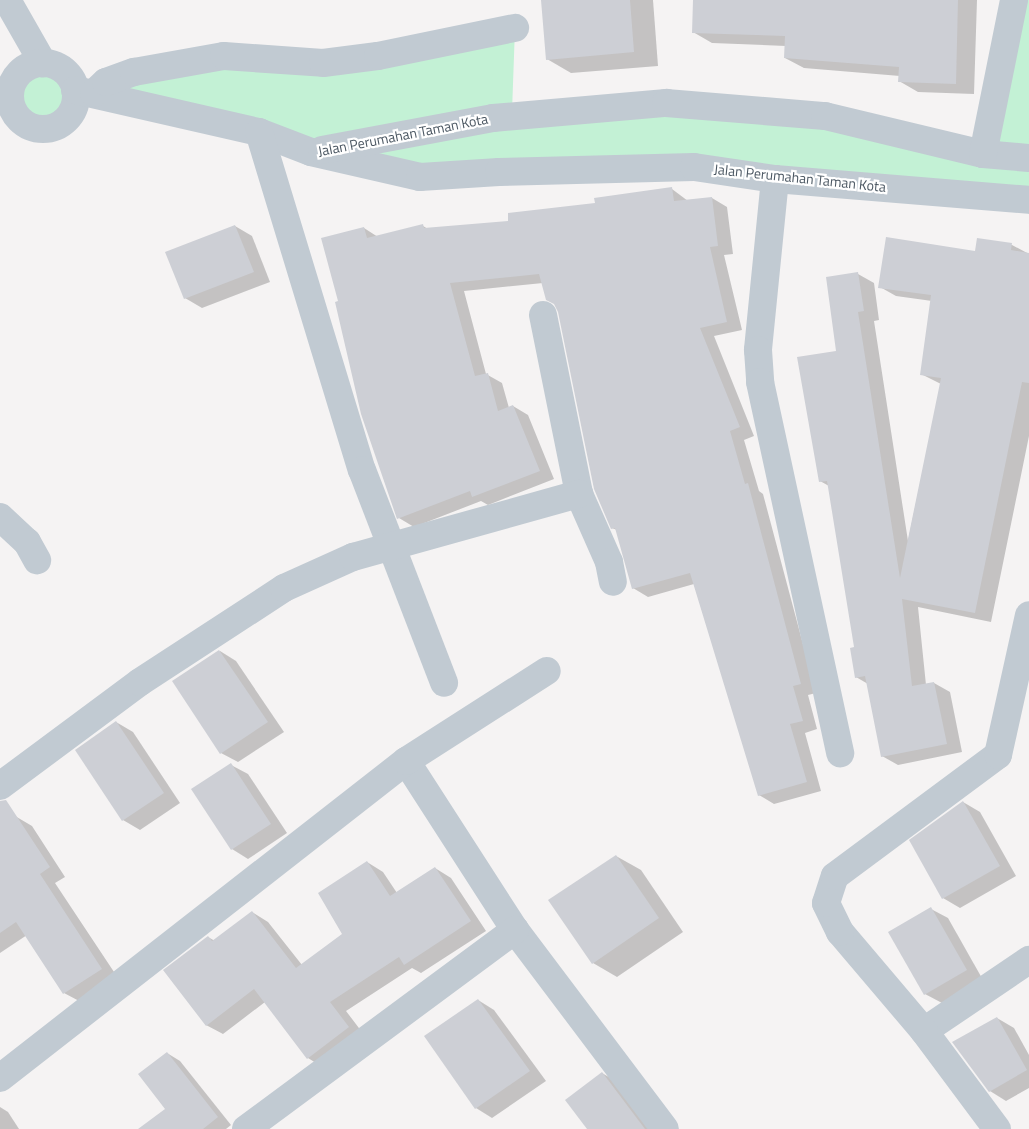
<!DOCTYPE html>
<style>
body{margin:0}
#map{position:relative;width:1029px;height:1129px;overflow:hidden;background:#f5f3f3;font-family:"Titillium Web",sans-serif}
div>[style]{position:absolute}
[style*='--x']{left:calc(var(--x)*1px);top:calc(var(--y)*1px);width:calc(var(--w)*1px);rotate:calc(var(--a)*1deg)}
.green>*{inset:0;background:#c3f1d5}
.round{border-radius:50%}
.shadow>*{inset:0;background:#0003}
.building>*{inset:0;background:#cdcfd5}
.street>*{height:28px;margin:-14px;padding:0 14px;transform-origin:14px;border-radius:14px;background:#c1cad2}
.street>.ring{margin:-14px;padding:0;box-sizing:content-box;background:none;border:28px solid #c1cad2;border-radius:50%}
span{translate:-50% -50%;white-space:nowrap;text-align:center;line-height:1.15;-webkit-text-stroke:4.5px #fff;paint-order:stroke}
.street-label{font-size:14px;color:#4a5661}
</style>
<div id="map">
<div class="green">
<div style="clip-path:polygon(1014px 0,1029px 0,1029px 200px,775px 179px,420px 177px,106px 82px,134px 72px,323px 63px,515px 28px,512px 112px,817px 115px,983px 154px)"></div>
<div class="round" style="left:10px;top:64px;width:64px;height:64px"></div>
</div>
<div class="shadow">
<div style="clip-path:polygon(542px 0,653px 0,658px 66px,571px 73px,547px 59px)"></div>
<div style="clip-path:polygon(694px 0,977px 0,974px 94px,918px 92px,899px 81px,900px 76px,804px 68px,785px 58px,786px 46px,712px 43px,693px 32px)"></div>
<div style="clip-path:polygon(672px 189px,688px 201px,712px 198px,727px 207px,733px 254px,724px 255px,742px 330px,714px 336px,754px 436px,744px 440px,759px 491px,763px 494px,816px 693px,808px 695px,817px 729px,805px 733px,821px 791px,774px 804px,759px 795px,694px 584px,648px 597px,633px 588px,617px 530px,612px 528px,560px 312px,543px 283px,464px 291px,486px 374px,502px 383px,509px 408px,513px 406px,528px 415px,554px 479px,488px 505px,481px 501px,414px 527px,399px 518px,340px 302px,364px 228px,378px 237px,423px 226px,428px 229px,510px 222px,596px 204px,595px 199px)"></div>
<div style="clip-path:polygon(235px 226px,252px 236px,270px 282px,202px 308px,185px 298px)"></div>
<div style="clip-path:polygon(978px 240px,1012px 245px,1029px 254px,1029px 436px,991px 622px,918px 607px,926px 685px,934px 683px,950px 692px,962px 752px,898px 765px,882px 756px,868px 684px,856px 677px,856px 648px,829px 486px,820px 481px,838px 352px,858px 274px,874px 283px,879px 320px,874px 321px,908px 541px,941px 384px,921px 374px,932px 301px,896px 296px,880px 287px,976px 252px)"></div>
<div style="clip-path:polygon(220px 651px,236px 661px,284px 732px,238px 762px,221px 753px)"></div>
<div style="clip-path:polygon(116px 722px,133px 732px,180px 803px,140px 830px,123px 820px)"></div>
<div style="clip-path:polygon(231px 765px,248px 774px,287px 833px,248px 859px,232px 849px)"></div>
<div style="clip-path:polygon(963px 802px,980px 812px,1016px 876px,960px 908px,943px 898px)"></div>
<div style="clip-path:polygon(15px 816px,32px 826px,65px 877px,55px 883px,118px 978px,81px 1002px,64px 993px,27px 935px,0 953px,0 825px)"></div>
<div style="clip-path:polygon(616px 856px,641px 870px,683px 932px,617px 977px,593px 963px)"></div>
<div style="clip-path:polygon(367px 862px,383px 872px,397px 893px,435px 868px,451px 878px,486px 931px,421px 973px,412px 968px,346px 1011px,365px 1036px,324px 1068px,308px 1058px,265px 1002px,223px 1034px,206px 1025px,208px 937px,215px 941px,252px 912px,268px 922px,302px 965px,343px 934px)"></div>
<div style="clip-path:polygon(931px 909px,948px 918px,983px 980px,942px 1003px,925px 994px)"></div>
<div style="clip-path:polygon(478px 1000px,494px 1010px,546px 1081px,492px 1118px,476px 1108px)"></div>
<div style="clip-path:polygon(997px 1018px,1014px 1028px,1029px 1055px,1029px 1088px,1006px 1101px,990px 1091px)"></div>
<div style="clip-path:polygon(167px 1053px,180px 1061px,231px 1125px,226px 1129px,171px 1129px,167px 1109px)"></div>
<div style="clip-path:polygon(602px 1073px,619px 1083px,654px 1129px,588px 1129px)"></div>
<div style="clip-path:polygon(0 1107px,8px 1112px,19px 1129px,0 1129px)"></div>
</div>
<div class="building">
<div style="clip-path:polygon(541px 0,630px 0,634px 52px,546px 60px)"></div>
<div style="clip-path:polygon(693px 0,958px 0,956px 84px,898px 82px,899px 67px,784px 58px,785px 36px,692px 33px)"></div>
<div style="clip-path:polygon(672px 187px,674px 201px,712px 197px,718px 246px,710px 247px,727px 322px,700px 328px,740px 427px,730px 431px,745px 484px,748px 483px,801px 684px,793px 686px,803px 721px,790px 724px,807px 782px,758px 796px,690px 573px,632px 589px,615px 528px,611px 529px,594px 489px,558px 312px,554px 304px,546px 300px,539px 274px,450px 283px,475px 376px,488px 373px,498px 411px,513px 405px,540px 471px,472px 497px,470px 491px,397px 519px,361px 414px,335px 302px,338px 301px,321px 238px,364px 227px,367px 238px,423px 224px,424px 228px,508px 221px,508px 213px,595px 203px,594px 198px)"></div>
<div style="clip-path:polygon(235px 225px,254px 272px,184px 299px,165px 252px)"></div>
<div style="clip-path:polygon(886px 237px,975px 251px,977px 238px,1012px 243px,1011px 250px,1029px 253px,1029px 383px,1022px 382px,975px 613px,902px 599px,912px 686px,934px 682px,947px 744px,881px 757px,865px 676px,855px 678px,850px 648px,854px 647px,827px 481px,819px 482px,797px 357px,836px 351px,826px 277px,858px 272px,864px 311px,858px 312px,900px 578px,941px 378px,920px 375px,931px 295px,878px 288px)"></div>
<div style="clip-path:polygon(219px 650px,268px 722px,220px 754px,172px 681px)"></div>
<div style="clip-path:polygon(116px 721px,164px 793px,122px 821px,75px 750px)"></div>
<div style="clip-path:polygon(231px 763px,271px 824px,231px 850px,191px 789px)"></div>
<div style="clip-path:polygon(6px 800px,50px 867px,40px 874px,102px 969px,63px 994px,16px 922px,0 933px,0 801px)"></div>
<div style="clip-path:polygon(963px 801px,1000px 866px,942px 899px,909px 840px)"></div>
<div style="clip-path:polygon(616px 855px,659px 918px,592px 964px,548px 900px)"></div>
<div style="clip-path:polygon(367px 861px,390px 896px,435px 867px,471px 921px,404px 965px,399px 957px,330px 1002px,349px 1027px,307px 1059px,254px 989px,206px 1026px,163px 970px,208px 936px,212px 941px,252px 911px,296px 968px,342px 934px,318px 893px)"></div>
<div style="clip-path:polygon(931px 907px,967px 970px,924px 995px,888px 932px)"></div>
<div style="clip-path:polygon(478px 999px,530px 1071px,475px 1109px,424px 1036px)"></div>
<div style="clip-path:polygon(997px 1017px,1027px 1070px,989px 1092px,952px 1042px)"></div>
<div style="clip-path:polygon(167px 1052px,218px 1117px,203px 1129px,138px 1129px,165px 1109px,138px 1074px)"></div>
<div style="clip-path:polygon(602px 1072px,645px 1129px,587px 1129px,565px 1100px)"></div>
</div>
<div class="street">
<div style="--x:7;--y:0;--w:73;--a:60.3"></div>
<div class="ring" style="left:10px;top:63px;width:38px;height:38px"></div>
<div style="--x:75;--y:90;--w:189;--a:12.9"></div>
<div style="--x:259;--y:132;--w:56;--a:21"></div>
<div style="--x:311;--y:152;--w:112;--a:12.9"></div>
<div style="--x:420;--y:177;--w:79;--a:-3.6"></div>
<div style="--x:499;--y:172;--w:195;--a:-1.5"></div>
<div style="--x:694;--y:167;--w:82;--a:8.4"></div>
<div style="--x:775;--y:179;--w:255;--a:4.7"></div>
<div style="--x:94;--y:93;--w:16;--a:-43"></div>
<div style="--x:106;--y:82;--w:30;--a:-20"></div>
<div style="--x:134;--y:72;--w:91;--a:-10.1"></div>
<div style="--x:224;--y:56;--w:99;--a:4"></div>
<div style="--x:323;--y:63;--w:55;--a:-7.3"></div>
<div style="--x:378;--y:56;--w:140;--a:-11.6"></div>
<div style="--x:259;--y:132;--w:353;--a:73.1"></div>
<div style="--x:362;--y:470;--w:228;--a:68.9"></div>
<div style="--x:322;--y:150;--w:174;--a:-10.6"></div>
<div style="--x:493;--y:118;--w:174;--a:-5"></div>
<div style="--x:666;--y:103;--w:160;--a:4.7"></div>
<div style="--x:825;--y:116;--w:163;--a:13.5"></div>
<div style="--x:983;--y:154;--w:46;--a:5"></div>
<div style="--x:983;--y:154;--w:157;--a:-78.6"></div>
<div style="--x:775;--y:179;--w:172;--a:95.7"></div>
<div style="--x:758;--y:350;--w:32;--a:86"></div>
<div style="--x:760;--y:382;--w:380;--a:77.8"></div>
<div style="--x:543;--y:315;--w:183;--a:78.6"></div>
<div style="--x:579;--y:494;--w:74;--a:66.2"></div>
<div style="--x:609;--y:562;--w:20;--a:79"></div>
<div style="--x:0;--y:517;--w:37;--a:43"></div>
<div style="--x:27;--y:542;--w:21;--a:61"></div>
<div style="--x:406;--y:761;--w:201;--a:57.2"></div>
<div style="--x:515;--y:930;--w:249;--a:53"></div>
<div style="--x:0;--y:786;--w:174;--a:-36.6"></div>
<div style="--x:140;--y:682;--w:172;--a:-33.1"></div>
<div style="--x:284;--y:588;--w:76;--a:-24.2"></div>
<div style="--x:353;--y:557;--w:235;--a:-15.6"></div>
<div style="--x:924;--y:1031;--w:127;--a:-34.1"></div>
<div style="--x:0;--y:1078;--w:515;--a:-37.98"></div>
<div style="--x:406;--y:761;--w:167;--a:-32.6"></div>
<div style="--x:246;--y:1129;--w:335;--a:-36.5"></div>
<div style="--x:997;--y:1129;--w:122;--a:-126.7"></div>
<div style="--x:924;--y:1031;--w:130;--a:-130.3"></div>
<div style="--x:840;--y:932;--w:32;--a:-116"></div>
<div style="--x:826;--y:903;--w:28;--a:-72"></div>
<div style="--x:835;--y:876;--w:203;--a:-36.6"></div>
<div style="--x:998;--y:755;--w:143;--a:-77.5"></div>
</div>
<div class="street-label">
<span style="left:403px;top:135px;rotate:-11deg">Jalan Perumahan Taman Kota</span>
<span style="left:800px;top:178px;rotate:6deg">Jalan Perumahan Taman Kota</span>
</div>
</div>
